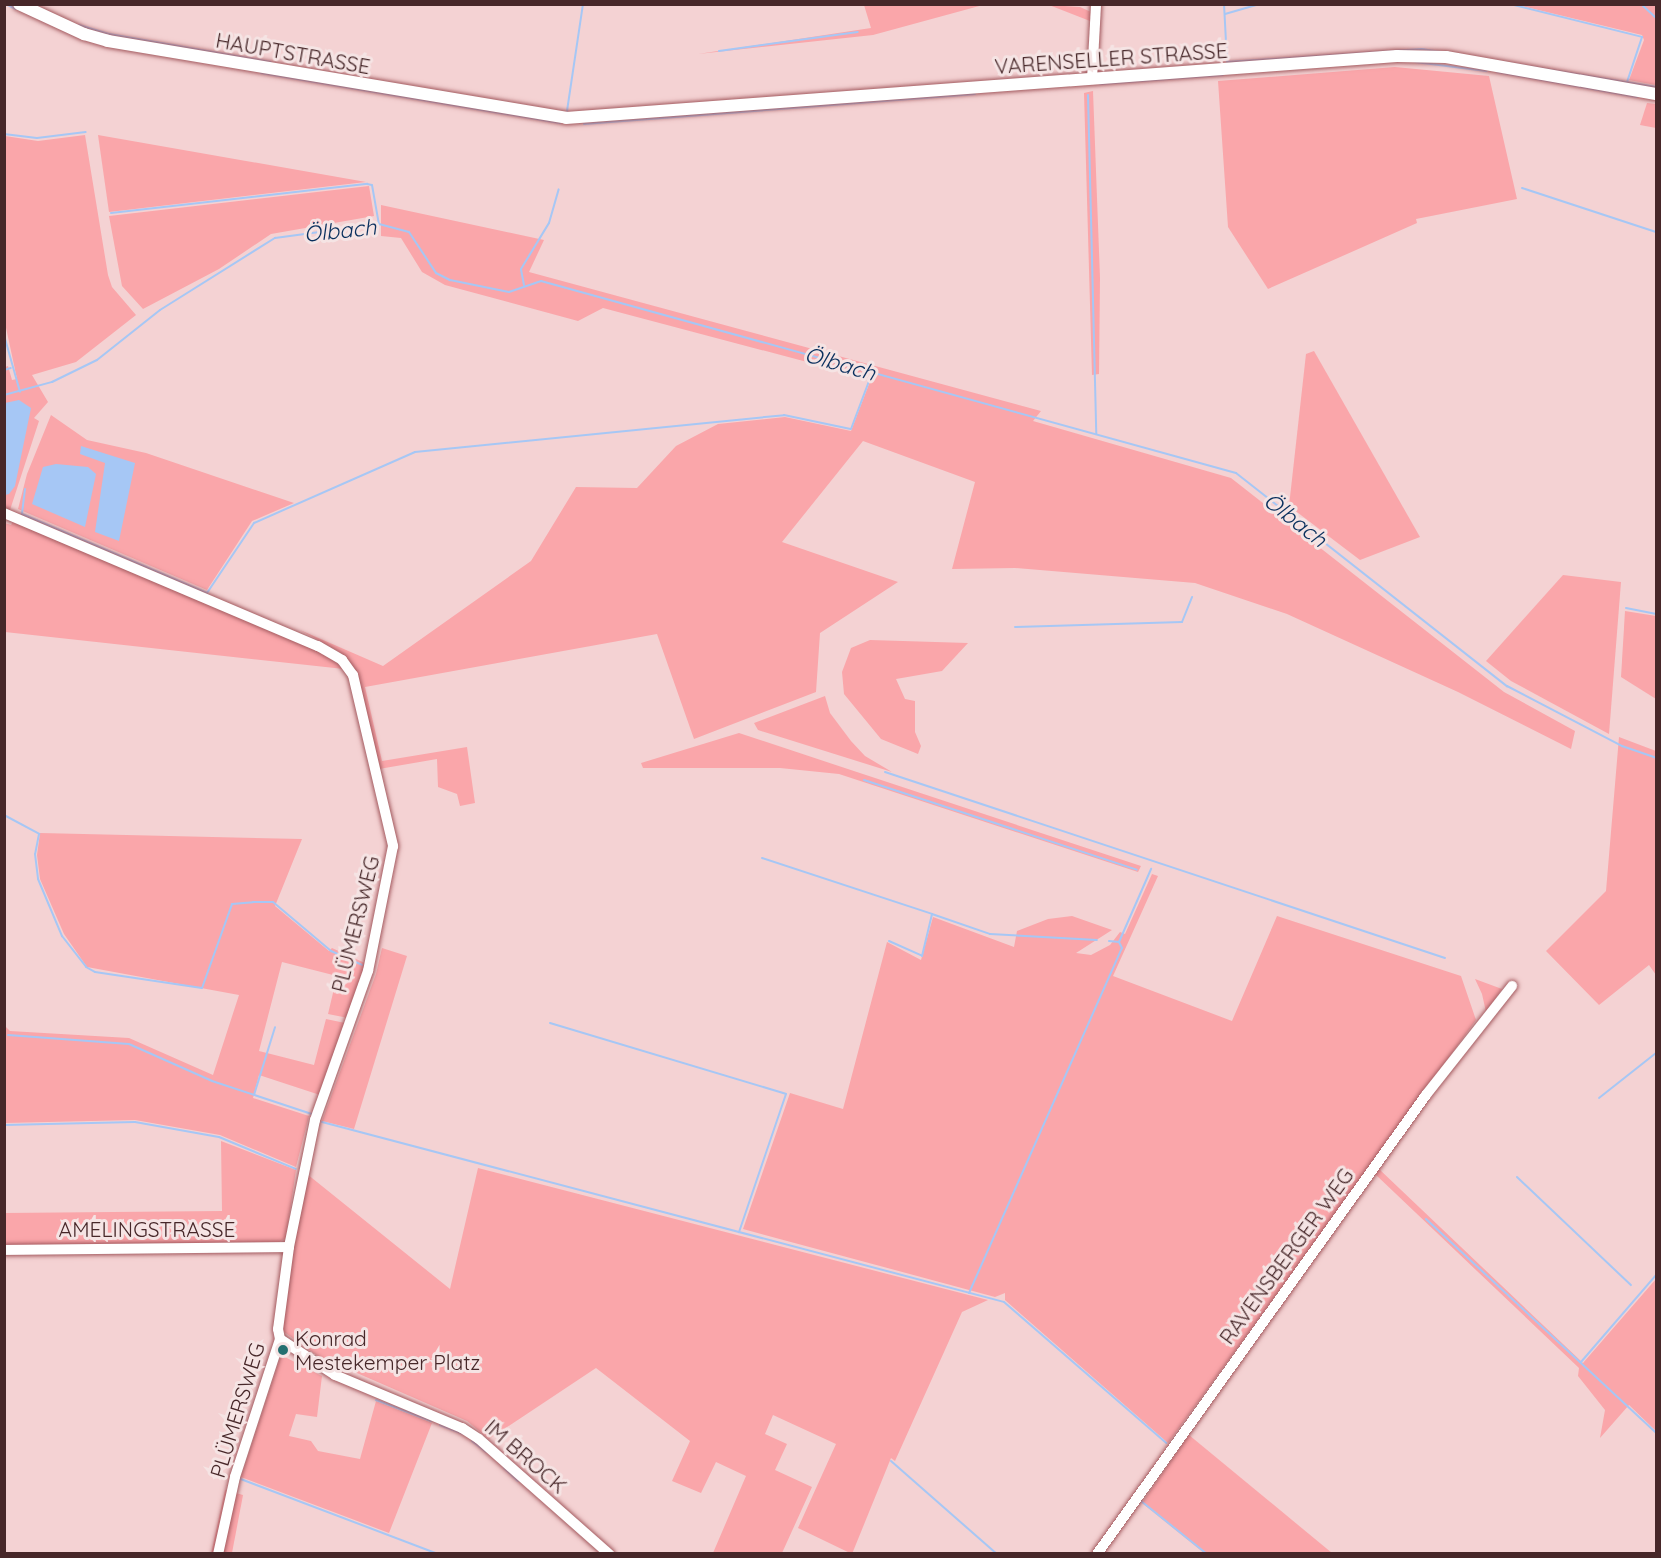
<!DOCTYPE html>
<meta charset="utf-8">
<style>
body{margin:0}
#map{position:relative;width:1661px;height:1558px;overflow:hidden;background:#f4d2d3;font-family:Quicksand,sans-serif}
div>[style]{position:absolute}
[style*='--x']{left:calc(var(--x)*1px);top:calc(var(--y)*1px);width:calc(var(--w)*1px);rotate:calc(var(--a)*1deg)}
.green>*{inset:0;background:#faa6aa}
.water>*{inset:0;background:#a6c7f5}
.stream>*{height:2px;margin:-1px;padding:0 1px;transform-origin:1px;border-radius:1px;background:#a6c7f5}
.roads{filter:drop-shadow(0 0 2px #a35a5f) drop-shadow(0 0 2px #a35a5f)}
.minor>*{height:10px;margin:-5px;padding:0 5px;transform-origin:5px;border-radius:5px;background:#fff}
.major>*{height:12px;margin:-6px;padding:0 6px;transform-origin:6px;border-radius:6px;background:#fff}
.dots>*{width:16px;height:16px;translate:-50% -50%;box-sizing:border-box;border:3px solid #f5e4e4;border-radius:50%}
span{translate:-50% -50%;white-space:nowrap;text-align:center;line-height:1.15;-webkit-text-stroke:6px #f5e4e4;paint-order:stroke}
.street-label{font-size:21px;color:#472729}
.poi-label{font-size:21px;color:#472729}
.left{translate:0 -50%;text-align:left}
.water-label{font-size:22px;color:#092f5d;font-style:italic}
.frame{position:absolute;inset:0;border:6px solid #472729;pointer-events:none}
</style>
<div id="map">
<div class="green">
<div style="clip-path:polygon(864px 5px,983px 5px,873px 35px,698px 54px,871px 28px)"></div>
<div style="clip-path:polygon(1049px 5px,1080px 7px,1091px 12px,1090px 21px)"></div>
<div style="clip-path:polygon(1518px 5px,1656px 5px,1656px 85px,1629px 80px,1644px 40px,1642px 35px)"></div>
<div style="clip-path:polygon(1395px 67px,1489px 76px,1517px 199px,1416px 219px,1417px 223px,1268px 289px,1228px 227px,1218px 81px)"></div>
<div style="clip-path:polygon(1093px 91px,1100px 278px,1099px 374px,1092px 375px,1084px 93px)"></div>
<div style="clip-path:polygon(1647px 103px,1656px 104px,1656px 128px,1640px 125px)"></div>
<div style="clip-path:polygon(85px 135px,108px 275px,112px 287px,136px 315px,76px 362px,32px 375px,48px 402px,34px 418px,39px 421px,10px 510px,5px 508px,5px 367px,8px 366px,12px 380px,17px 379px,5px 323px,5px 136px,38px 141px)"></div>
<div style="clip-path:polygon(98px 135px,366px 182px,109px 212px)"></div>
<div style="clip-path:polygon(369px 186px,374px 216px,271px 234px,219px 269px,143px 309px,122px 286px,109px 216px)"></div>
<div style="clip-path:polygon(381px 205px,544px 240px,529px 272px,1041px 411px,1033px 421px,1231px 478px,1504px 692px,1575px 731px,1571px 749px,1458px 692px,1287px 614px,1195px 583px,1015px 568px,952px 569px,975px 482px,863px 441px,782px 542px,898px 582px,820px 633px,816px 692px,694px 739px,657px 634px,365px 687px,382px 761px,467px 747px,475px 803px,460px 806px,457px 794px,438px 787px,437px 759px,379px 769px,351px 664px,338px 651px,300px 630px,383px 666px,531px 561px,576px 487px,637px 488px,676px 446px,718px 424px,785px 417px,851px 431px,871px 379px,603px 308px,578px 321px,445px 285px,422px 272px,401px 238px,381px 236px)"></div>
<div style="clip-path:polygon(1314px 351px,1420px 537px,1360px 560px,1289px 506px,1306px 354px)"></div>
<div style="clip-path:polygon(51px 415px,87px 440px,146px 453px,294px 503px,252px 521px,207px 590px,18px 509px,27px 474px)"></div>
<div style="clip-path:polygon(14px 520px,317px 648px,344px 669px,5px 632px,5px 523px,11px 525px)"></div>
<div style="clip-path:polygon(1563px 575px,1621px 582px,1609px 734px,1511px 681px,1486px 661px)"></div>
<div style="clip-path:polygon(1625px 611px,1656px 616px,1656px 699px,1621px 677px)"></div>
<div style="clip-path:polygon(870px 640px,968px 643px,942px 671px,896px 679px,905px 699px,915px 701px,915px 732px,921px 746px,918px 754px,881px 739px,844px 694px,842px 672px,851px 648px)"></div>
<div style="clip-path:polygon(825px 696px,830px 713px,851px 741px,865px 756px,892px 772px,758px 730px,754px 723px)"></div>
<div style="clip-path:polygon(739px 733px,1141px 866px,1138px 872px,839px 774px,780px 768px,643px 768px,641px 763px)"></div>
<div style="clip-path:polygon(1619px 737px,1656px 751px,1656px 975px,1649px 965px,1599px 1005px,1546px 951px,1606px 891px)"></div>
<div style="clip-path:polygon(40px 833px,302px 839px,275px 906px,329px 951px,332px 948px,367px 964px,348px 1018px,328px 1014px,337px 976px,282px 962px,259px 1051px,314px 1065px,326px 1019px,345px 1023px,320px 1095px,259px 1075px,253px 1098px,309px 1116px,296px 1167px,220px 1135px,135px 1120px,5px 1123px,4px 1025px,10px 1031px,129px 1038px,213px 1075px,239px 995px,87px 967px,64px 934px,40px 879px,37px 855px)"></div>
<div style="clip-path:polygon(1152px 874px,1158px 876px,1113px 976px,1232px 1021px,1277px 916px,1461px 976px,1476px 1020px,1168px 1443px,1005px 1300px,1005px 1293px,995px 1297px,743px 1229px,790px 1093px,843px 1109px,887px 942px,921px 960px,933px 917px,1014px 947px,1017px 931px,1048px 919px,1072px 916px,1112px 930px,1076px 953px,1091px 955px,1110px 945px,1120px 932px,1125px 934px)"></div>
<div style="clip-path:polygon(382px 948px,407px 956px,354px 1129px,322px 1121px,376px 974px)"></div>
<div style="clip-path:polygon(1475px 979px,1502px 989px,1486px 1012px,1482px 994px)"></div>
<div style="clip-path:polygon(221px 1141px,296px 1170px,286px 1238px,279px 1242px,5px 1246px,4px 1213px,222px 1211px)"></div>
<div style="clip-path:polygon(478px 1168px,988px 1300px,962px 1312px,895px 1461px,891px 1458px,852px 1554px,798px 1528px,836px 1444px,773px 1415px,765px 1434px,787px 1444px,775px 1470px,812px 1487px,782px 1553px,713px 1553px,746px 1476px,716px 1462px,701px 1493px,672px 1481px,690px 1441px,596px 1368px,489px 1439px,467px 1421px,318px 1356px,280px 1329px,307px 1174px,450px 1289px)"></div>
<div style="clip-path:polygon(1379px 1169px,1583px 1363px,1656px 1279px,1656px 1431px,1629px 1405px,1600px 1438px,1605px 1410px,1578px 1376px,1579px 1368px,1375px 1174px)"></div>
<div style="clip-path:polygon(281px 1355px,322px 1376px,317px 1417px,296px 1414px,289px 1436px,311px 1441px,318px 1451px,360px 1459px,376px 1401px,432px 1423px,389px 1533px,241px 1477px)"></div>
<div style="clip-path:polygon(1189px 1435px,1332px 1553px,1204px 1553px,1142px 1503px)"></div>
<div style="clip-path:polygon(225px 1490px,243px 1495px,232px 1553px,211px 1554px)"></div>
</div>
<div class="water">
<div style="clip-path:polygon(19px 400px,31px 408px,15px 486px,9px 494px,5px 495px,5px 403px)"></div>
<div style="clip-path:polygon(81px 446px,135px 463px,119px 541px,95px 532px,105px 463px,80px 454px)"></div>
<div style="clip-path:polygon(56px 464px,88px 467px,96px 474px,85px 527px,32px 504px,43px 467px)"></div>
</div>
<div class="stream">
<div style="--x:6;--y:4;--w:11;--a:27"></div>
<div style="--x:1224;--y:4;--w:58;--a:87"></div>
<div style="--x:1227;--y:62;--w:195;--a:-3.8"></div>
<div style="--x:1422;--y:49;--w:237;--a:9.2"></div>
<div style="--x:1510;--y:4;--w:136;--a:14"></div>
<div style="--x:1642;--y:37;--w:47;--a:108.4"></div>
<div style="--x:1641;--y:4;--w:21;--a:43"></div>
<div style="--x:1225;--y:14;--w:36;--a:-16"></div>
<div style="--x:79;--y:25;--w:31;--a:17"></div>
<div style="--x:109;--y:34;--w:164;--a:9.8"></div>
<div style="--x:719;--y:51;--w:140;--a:-7.8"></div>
<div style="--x:1415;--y:62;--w:72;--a:7.2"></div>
<div style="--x:1497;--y:72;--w:142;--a:10.1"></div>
<div style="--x:261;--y:73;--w:303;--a:9.5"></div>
<div style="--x:1100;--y:84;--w:123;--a:-4.2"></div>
<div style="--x:1088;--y:95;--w:339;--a:88.6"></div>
<div style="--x:567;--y:111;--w:108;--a:-81.5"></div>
<div style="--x:584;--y:124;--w:392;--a:-4.4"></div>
<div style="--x:4;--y:134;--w:33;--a:7"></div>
<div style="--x:37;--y:138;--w:49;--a:-7"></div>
<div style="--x:1522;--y:188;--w:141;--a:18.2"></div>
<div style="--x:111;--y:213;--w:258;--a:-6.5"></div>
<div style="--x:367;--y:184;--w:5;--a:11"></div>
<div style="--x:372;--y:185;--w:40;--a:80"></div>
<div style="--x:524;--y:285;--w:16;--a:-101"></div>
<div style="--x:521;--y:269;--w:54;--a:-58.7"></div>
<div style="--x:549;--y:223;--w:35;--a:-74"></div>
<div style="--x:4;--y:335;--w:59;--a:74.3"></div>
<div style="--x:4;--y:370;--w:7;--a:-16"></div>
<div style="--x:4;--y:395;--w:50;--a:-15.2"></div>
<div style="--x:52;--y:382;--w:50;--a:-26.1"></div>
<div style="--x:97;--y:360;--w:80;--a:-38.4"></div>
<div style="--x:160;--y:310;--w:136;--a:-32.1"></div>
<div style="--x:275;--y:238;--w:105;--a:-7.7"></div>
<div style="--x:379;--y:224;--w:31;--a:15"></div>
<div style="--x:409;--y:232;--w:49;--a:56.6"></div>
<div style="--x:436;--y:273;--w:16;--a:27"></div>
<div style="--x:450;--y:280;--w:60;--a:11.5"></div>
<div style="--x:509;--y:292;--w:34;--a:-19"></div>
<div style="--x:541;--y:281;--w:721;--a:15.44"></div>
<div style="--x:1236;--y:473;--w:345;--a:38.2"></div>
<div style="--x:1507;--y:686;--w:130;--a:27.6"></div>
<div style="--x:1622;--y:746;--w:36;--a:19"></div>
<div style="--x:25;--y:489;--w:25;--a:97"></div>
<div style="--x:22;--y:514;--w:201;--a:23.1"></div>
<div style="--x:207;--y:593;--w:84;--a:-56.1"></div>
<div style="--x:254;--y:523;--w:176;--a:-23.8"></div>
<div style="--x:415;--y:452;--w:371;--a:-5.7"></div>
<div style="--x:784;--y:415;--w:68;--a:11.8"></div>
<div style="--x:851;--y:429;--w:60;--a:-69.4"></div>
<div style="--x:1626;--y:608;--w:31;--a:11"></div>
<div style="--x:1015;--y:627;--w:167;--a:-1.7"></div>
<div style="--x:1182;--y:622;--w:27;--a:-68"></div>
<div style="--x:885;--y:772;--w:590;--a:18.37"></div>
<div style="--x:864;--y:780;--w:287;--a:18.2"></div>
<div style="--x:4;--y:815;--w:40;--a:28"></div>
<div style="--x:39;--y:834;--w:20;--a:101"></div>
<div style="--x:35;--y:854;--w:25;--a:83"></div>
<div style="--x:38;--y:879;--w:62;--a:67.2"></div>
<div style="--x:62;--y:936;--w:39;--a:52"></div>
<div style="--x:86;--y:967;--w:10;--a:29"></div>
<div style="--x:95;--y:972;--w:108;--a:8.5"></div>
<div style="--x:202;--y:988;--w:89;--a:-70.3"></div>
<div style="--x:232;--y:904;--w:21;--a:-5"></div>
<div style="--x:253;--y:902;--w:20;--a:0"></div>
<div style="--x:273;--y:902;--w:76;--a:40.2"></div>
<div style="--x:331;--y:951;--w:34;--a:24"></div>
<div style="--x:762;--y:858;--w:179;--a:18.2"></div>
<div style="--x:889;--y:941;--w:36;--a:24"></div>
<div style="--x:922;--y:956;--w:43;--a:-76.6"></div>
<div style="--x:932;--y:914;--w:61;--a:19"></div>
<div style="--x:990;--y:934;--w:107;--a:3.2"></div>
<div style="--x:1109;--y:941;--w:10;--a:6"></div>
<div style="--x:550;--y:1023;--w:246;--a:16.7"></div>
<div style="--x:786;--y:1094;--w:146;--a:108.8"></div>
<div style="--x:8;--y:1035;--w:121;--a:4.3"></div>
<div style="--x:129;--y:1044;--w:91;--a:24"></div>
<div style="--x:212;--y:1081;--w:105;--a:18.3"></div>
<div style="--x:254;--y:1095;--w:71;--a:-72.8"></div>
<div style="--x:1599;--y:1098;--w:73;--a:-38.3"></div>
<div style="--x:322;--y:1122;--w:705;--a:14.78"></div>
<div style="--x:1004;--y:1302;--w:215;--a:41"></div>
<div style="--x:4;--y:1125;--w:131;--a:-1.3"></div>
<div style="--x:135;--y:1122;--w:85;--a:10.1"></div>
<div style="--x:219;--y:1137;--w:83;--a:22.6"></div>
<div style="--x:1517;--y:1177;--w:157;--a:43.5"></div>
<div style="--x:1426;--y:1219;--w:314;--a:42.9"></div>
<div style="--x:969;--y:1293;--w:377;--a:-66.1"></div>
<div style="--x:1122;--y:948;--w:7;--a:-117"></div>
<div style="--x:1119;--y:942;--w:80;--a:-66.3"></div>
<div style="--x:1581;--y:1362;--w:115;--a:-49.2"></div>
<div style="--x:376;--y:1400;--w:59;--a:20.9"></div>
<div style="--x:440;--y:1425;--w:25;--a:21"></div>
<div style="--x:472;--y:1441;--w:18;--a:38"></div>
<div style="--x:891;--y:1461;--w:141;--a:41.3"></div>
<div style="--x:504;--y:1468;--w:19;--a:43"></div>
<div style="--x:238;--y:1478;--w:214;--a:20.8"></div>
<div style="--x:1141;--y:1501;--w:85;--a:38.8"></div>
</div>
<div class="roads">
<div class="minor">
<div style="--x:1092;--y:79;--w:75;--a:-86.9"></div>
<div style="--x:4;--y:513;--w:341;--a:23"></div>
<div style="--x:318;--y:646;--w:28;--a:30"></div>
<div style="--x:342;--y:660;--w:19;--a:54"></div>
<div style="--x:353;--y:675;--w:176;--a:76.8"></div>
<div style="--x:393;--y:846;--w:127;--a:101.3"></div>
<div style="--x:368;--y:971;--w:158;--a:109.6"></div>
<div style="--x:315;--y:1120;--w:130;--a:101.6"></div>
<div style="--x:289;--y:1247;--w:83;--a:97.6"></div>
<div style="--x:278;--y:1329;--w:10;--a:79"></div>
<div style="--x:280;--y:1339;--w:145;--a:108.1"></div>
<div style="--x:235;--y:1477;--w:79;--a:102.4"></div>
<div style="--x:4;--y:1250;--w:285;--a:-0.6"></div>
<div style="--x:280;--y:1339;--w:66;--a:33.2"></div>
<div style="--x:335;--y:1375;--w:138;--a:22.7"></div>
<div style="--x:462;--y:1428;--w:20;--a:33"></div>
<div style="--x:479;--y:1439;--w:174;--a:41.5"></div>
<div style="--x:1097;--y:1554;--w:565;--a:-54.37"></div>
<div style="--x:1426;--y:1095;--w:139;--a:-51.7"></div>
</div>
<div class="major">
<div style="--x:19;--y:4;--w:72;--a:24.8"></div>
<div style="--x:84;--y:34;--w:25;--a:16"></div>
<div style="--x:108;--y:41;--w:464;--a:9.5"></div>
<div style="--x:566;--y:118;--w:833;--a:-4.27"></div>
<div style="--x:1397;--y:56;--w:49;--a:1.2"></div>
<div style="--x:1446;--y:57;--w:213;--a:10"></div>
</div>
</div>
<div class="dots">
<div style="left:283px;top:1350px;background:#246f70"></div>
</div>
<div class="street-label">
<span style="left:293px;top:53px;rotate:10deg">HAUPTSTRASSE</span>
<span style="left:1111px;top:58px;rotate:-4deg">VARENSELLER STRASSE</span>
<span style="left:355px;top:924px;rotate:-76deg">PLÜMERSWEG</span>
<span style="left:147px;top:1229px">AMELINGSTRASSE</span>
<span style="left:1286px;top:1256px;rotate:-54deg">RAVENSBERGER WEG</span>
<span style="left:237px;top:1410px;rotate:-73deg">PLÜMERSWEG</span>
<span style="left:526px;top:1456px;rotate:41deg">IM BROCK</span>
</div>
<div class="poi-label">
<span class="left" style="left:295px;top:1350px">Konrad<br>Mestekemper Platz</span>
</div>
<div class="water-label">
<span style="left:340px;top:231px;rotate:-6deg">Ölbach</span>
<span style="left:840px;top:364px;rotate:16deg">Ölbach</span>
<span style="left:1295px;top:520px;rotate:38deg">Ölbach</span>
</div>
<div class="frame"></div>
</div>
